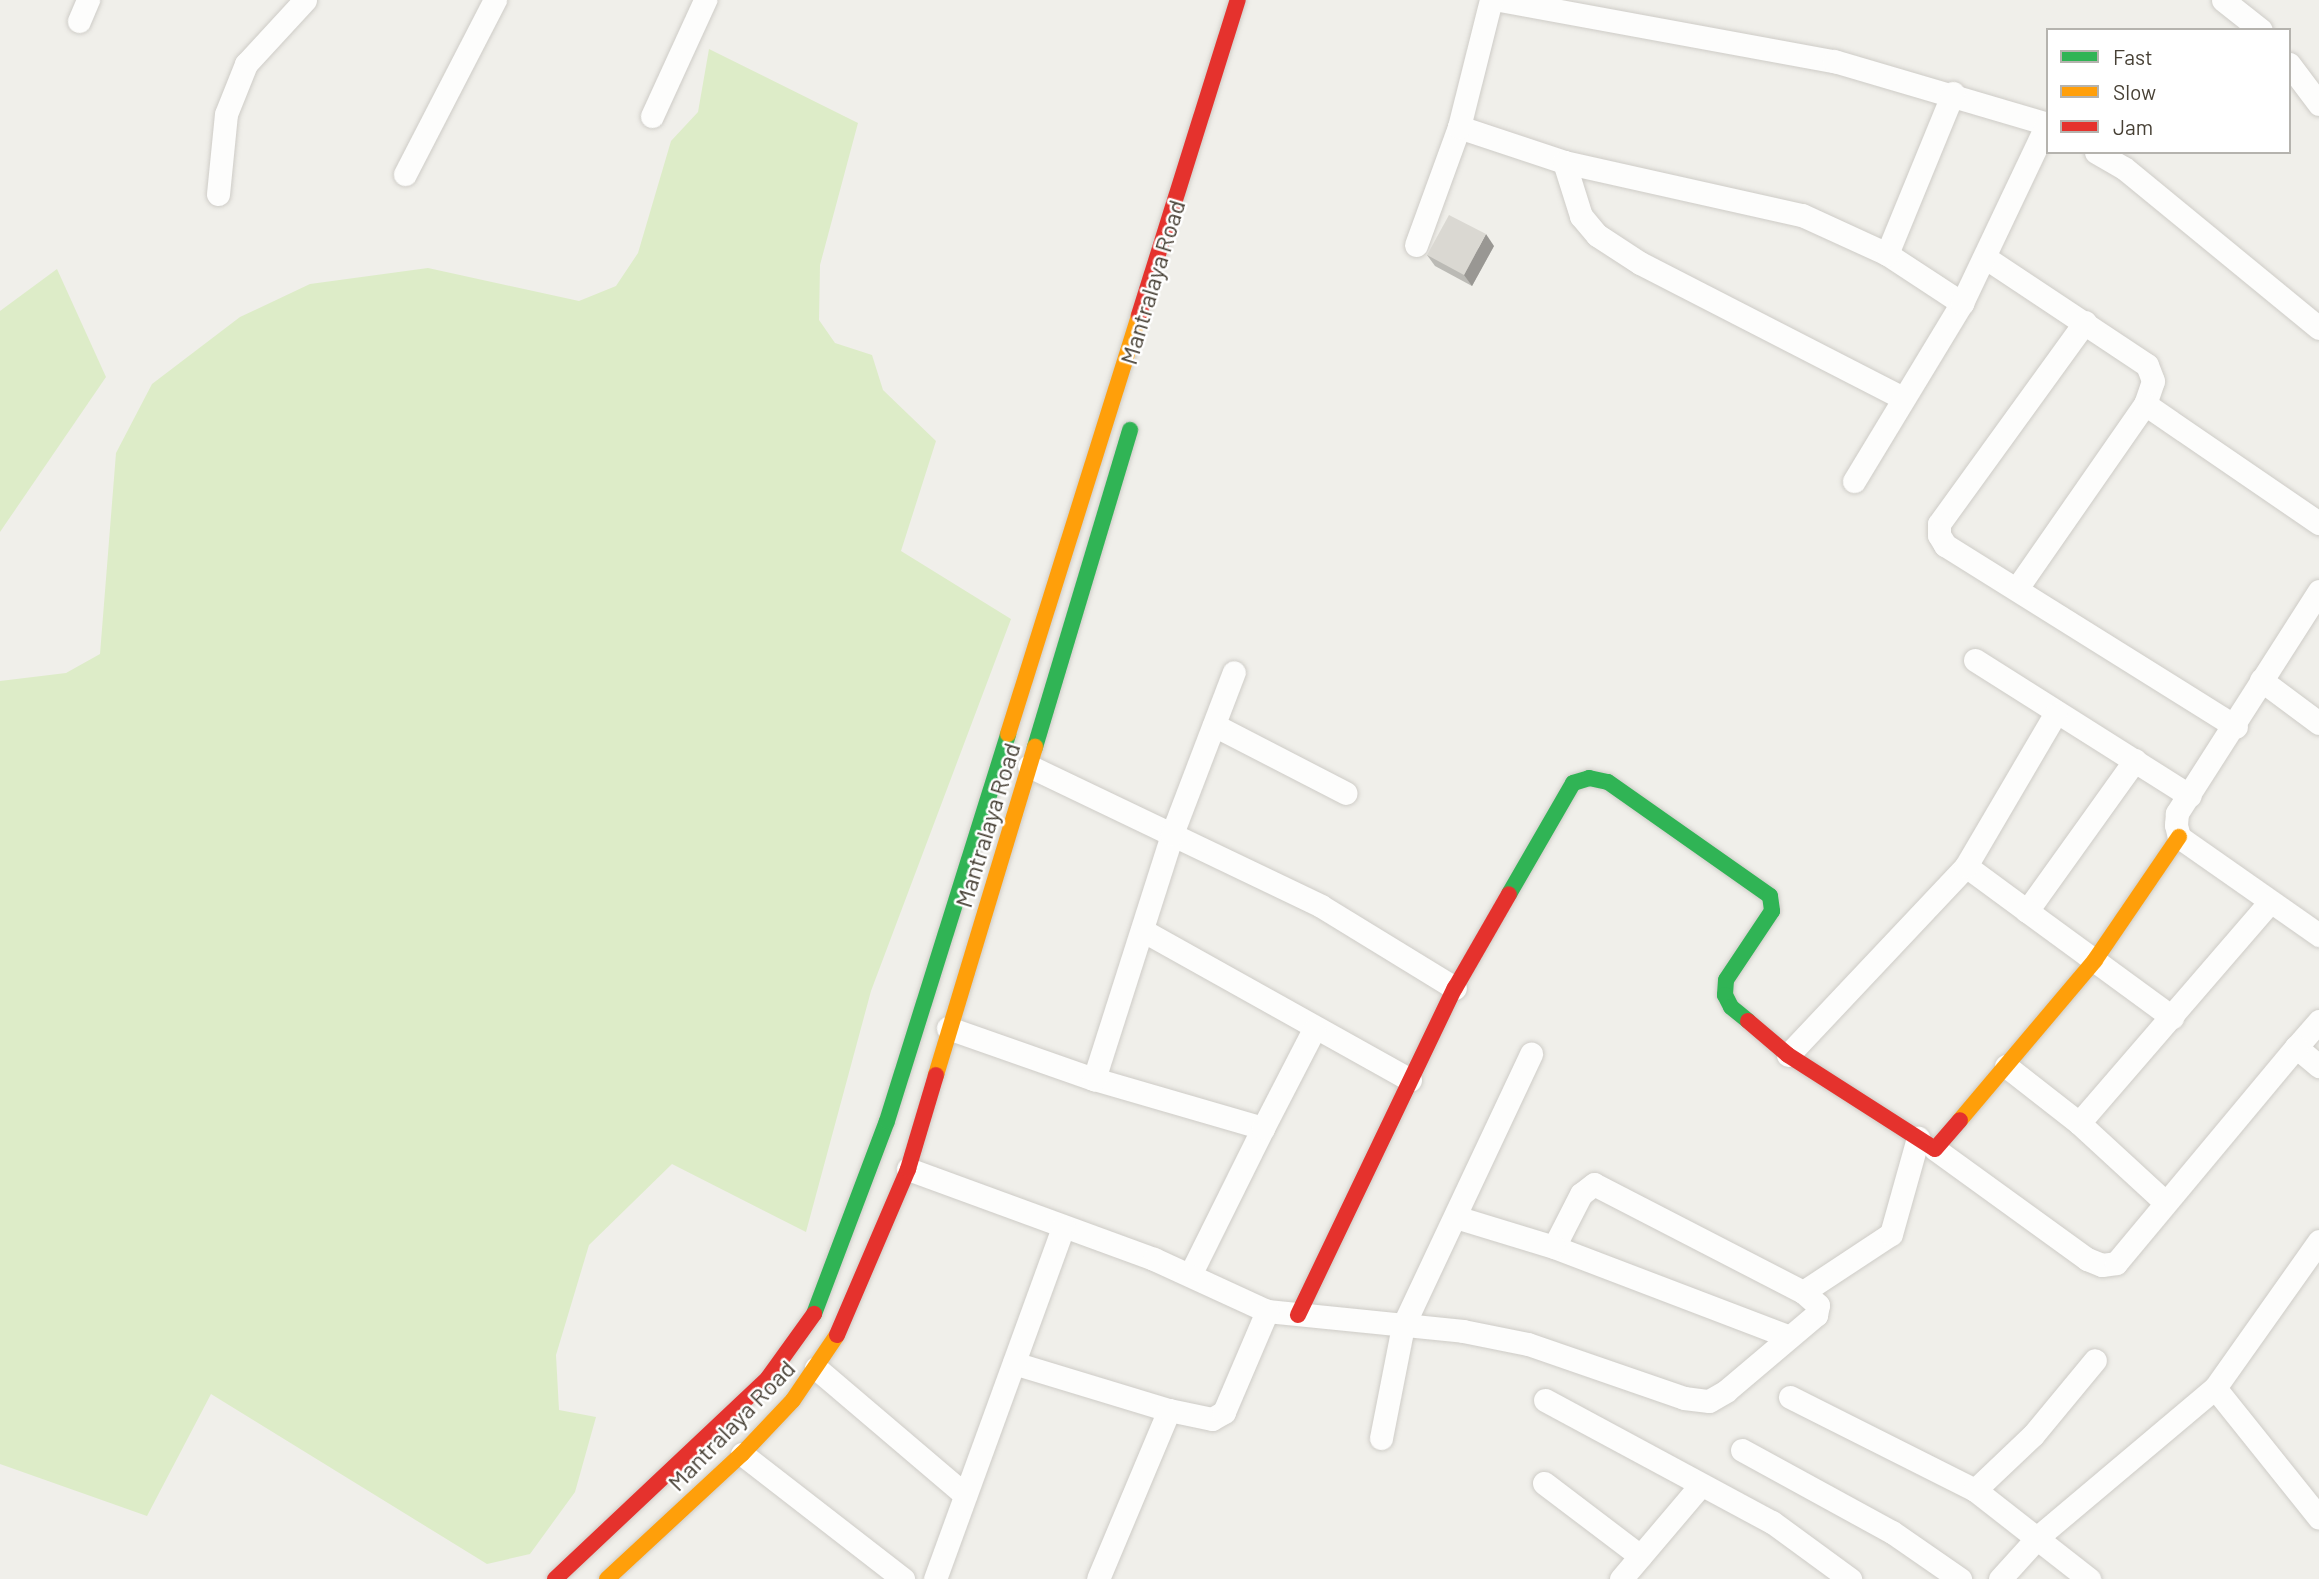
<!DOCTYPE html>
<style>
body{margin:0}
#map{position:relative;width:2319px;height:1579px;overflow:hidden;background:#f0efea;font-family:Barlow,sans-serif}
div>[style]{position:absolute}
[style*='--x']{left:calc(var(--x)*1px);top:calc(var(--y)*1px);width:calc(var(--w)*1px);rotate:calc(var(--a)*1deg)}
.green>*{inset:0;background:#ddecc8}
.roads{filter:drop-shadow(0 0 2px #ceccc7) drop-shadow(0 0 2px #ceccc7)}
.street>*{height:23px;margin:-11.5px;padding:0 11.5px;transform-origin:11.5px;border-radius:11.5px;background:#fdfdfc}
.fast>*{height:16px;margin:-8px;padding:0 8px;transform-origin:8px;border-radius:8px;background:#30b455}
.slow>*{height:16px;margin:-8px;padding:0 8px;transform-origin:8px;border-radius:8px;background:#ff9f0a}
.jam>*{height:16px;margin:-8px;padding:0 8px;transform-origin:8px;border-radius:8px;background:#e5322d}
.wall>*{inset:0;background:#bbbab5}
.shaded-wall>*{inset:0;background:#999793}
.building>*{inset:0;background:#dad8d2}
span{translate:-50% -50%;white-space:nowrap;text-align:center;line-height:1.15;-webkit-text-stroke:5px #fff;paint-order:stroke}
.street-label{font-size:24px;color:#474035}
.legend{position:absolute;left:2046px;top:28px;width:245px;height:126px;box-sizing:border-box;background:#fff;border:2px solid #b5b3ae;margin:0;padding:9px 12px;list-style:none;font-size:21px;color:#474035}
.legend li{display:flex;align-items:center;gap:14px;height:35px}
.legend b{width:35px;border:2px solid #b5b3ae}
</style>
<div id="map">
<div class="green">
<div style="clip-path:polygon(709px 49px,858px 123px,820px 265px,819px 320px,835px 343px,872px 355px,883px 390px,936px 441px,901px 551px,1011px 619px,871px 991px,806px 1232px,672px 1164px,589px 1245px,556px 1355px,559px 1410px,596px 1417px,575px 1492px,530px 1554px,487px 1564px,211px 1394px,147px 1516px,0 1464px,0 681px,66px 673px,100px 654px,116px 453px,152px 384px,240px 317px,310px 284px,428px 268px,579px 301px,616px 286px,638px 253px,671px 141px,698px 112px)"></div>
<div style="clip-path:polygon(57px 269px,106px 377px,0 532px,0 311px)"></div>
</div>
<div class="roads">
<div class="street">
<div style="--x:1500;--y:0;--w:340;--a:10.4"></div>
<div style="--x:1834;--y:61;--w:223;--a:16.4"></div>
<div style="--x:2223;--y:0;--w:48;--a:38.3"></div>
<div style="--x:79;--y:21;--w:23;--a:-67"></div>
<div style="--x:2289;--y:64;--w:50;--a:53.1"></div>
<div style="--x:652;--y:116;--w:128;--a:-65.4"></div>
<div style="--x:1459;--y:127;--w:111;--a:18.4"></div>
<div style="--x:1564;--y:162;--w:244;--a:12.6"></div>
<div style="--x:1802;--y:215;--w:94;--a:24.6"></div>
<div style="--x:1887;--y:254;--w:90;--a:33.2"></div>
<div style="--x:2096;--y:152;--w:32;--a:30"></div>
<div style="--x:2124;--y:168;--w:252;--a:39.4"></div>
<div style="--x:1564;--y:162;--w:57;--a:72.5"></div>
<div style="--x:1581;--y:216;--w:25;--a:50"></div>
<div style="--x:1597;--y:235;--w:51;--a:33.1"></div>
<div style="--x:1640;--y:263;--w:296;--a:27.2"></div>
<div style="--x:405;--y:174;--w:196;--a:-62.7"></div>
<div style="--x:218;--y:194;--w:80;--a:-84.3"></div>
<div style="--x:226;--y:114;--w:54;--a:-68.2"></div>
<div style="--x:246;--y:64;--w:87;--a:-47.3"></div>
<div style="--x:1416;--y:245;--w:126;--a:-70"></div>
<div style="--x:1459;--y:127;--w:131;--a:-75.9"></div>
<div style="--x:1887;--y:254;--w:174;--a:-67.7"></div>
<div style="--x:1986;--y:258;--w:193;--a:33.6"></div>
<div style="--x:2147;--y:365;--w:17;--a:69"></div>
<div style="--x:2153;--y:381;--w:24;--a:109"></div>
<div style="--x:2145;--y:404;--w:223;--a:124.8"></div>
<div style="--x:2085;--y:322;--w:249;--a:125.9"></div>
<div style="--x:1939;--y:524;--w:11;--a:90"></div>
<div style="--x:1939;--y:535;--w:12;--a:59"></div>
<div style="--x:1945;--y:545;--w:343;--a:32"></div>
<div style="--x:2145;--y:404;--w:211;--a:34.4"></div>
<div style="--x:1854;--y:481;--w:208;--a:-58.8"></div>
<div style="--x:1962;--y:303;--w:198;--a:-64.6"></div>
<div style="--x:2319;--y:591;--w:264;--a:122.6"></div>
<div style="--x:2177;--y:813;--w:12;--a:95"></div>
<div style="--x:2176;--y:825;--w:12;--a:76"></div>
<div style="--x:2179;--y:837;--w:171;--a:35"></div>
<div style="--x:1975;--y:660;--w:254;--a:32.3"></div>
<div style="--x:2261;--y:680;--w:72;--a:36.6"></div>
<div style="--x:1214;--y:725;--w:148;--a:27.3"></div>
<div style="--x:2135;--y:760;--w:186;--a:125.6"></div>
<div style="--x:2027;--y:911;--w:180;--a:36.2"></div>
<div style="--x:1029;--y:766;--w:324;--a:25.6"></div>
<div style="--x:1321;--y:906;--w:157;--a:31.5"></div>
<div style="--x:1966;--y:866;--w:76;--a:36.4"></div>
<div style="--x:1142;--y:930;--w:307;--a:29.2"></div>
<div style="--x:2319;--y:1021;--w:35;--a:131"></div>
<div style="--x:2296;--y:1047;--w:30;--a:40"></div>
<div style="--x:948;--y:1028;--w:155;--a:19.3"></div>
<div style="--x:1094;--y:1079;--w:176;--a:16.2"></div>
<div style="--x:1263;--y:1128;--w:164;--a:116.4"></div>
<div style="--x:1788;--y:1055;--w:260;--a:-46.7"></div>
<div style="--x:1966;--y:866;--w:176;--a:-59.6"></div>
<div style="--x:2006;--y:1066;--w:93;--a:38"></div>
<div style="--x:2079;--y:1123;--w:117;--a:42.6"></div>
<div style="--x:1094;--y:1079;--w:257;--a:-72.3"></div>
<div style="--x:1172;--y:834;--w:173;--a:-69.1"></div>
<div style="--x:2079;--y:1123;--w:292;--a:-49.2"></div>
<div style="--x:1263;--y:1128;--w:111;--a:-62.7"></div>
<div style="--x:1935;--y:1149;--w:188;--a:35.9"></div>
<div style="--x:2087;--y:1259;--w:16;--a:22"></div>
<div style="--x:2102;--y:1265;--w:14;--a:-8"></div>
<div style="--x:2116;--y:1263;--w:281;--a:-50.2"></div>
<div style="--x:908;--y:1169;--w:262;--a:20.1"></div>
<div style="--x:1154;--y:1259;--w:124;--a:24.7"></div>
<div style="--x:1267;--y:1311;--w:197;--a:5.8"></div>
<div style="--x:1463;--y:1331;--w:66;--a:11.3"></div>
<div style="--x:1528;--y:1344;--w:165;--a:19.1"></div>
<div style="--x:1684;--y:1398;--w:25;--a:7"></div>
<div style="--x:1709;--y:1401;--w:20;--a:-30"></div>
<div style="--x:1726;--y:1391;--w:118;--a:-40.2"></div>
<div style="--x:1816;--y:1315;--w:10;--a:-79"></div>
<div style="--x:1818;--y:1305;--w:20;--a:-139"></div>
<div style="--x:1803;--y:1292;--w:235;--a:-152.7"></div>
<div style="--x:1594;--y:1184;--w:16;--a:142"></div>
<div style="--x:1581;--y:1194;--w:59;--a:117"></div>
<div style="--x:1554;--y:1247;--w:249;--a:20.9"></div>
<div style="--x:1456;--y:1217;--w:102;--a:17"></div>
<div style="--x:2319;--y:1241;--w:180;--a:125.3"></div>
<div style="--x:2215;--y:1388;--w:166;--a:51.3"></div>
<div style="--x:1803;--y:1292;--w:105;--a:-33.4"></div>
<div style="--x:1891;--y:1234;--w:100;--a:-74.3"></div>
<div style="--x:1014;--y:1363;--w:162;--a:16.9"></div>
<div style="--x:1169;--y:1410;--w:183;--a:112.8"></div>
<div style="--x:816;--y:1368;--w:196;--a:40.4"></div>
<div style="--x:1790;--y:1397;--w:207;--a:26.7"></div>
<div style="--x:1975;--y:1490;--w:145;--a:38"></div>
<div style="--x:1545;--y:1400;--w:258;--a:28.3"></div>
<div style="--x:1772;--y:1522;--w:97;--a:36.2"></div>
<div style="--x:1169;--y:1410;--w:44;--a:11.8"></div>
<div style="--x:1212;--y:1419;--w:14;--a:-30"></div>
<div style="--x:1224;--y:1412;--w:110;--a:-66.9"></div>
<div style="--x:1381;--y:1438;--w:114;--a:-78.9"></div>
<div style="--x:1403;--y:1326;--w:301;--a:-64.8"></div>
<div style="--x:1742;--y:1450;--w:171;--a:28.7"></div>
<div style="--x:1892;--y:1532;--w:83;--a:34.7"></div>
<div style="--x:742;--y:1454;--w:204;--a:37.8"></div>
<div style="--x:1544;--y:1483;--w:121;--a:37.2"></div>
<div style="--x:1975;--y:1490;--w:80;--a:-43.5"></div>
<div style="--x:2033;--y:1435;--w:97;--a:-50.4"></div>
<div style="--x:935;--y:1579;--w:375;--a:-70"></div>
<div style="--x:1621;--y:1579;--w:122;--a:-49.7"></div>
<div style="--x:2000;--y:1579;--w:58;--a:-47.8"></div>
<div style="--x:2039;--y:1536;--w:230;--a:-40.1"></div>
</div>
<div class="fast">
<div style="--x:1035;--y:747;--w:331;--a:-73.3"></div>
<div style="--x:1509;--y:894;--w:128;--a:-60"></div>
<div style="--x:1573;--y:783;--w:17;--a:-17"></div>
<div style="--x:1589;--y:778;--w:19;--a:12"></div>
<div style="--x:1608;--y:782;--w:198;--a:35.1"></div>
<div style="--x:1770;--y:896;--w:15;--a:82"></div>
<div style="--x:1772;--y:911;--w:83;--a:123.7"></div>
<div style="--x:1726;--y:980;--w:15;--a:94"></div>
<div style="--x:1725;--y:995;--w:13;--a:63"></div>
<div style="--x:1731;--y:1007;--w:22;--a:39"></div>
<div style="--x:814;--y:1314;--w:206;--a:-69.3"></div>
<div style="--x:887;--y:1121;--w:405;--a:-72.6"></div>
</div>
<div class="slow">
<div style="--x:1008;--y:734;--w:439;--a:-72.6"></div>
<div style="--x:936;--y:1075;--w:343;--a:-73.2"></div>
<div style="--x:1960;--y:1120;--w:209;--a:-49.8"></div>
<div style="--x:2095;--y:960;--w:149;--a:-55.7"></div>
<div style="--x:607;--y:1579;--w:184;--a:-42.8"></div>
<div style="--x:742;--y:1454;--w:74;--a:-46.6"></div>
<div style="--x:793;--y:1400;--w:78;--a:-55.9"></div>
</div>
<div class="jam">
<div style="--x:1139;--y:315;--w:330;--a:-72.6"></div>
<div style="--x:1748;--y:1021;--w:52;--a:40.4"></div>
<div style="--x:1788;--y:1055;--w:174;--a:32.6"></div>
<div style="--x:1935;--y:1149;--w:38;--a:-49"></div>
<div style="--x:1298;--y:1315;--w:363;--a:-64.4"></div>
<div style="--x:1455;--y:988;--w:108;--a:-60.1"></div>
<div style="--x:837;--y:1335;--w:181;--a:-66.8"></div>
<div style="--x:908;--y:1169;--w:98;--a:-73.4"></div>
<div style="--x:555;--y:1579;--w:293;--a:-43.3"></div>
<div style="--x:768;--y:1378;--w:79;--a:-54.3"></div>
</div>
</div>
<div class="wall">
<div style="clip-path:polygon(1494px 246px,1472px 286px,1435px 266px,1427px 255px)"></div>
</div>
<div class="shaded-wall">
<div style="clip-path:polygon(1486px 234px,1494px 246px,1472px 286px,1464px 275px)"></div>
</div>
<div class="building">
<div style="clip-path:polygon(1449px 215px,1486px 234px,1464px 275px,1427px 255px)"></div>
</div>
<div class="street-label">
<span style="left:1152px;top:282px;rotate:-73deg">Mantralaya Road</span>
<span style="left:987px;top:825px;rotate:-73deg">Mantralaya Road</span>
<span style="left:731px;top:1425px;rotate:-46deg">Mantralaya Road</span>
</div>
<ul class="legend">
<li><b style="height:9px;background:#30b455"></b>Fast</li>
<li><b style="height:9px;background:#ff9f0a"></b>Slow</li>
<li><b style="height:9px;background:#e5322d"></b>Jam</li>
</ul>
</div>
